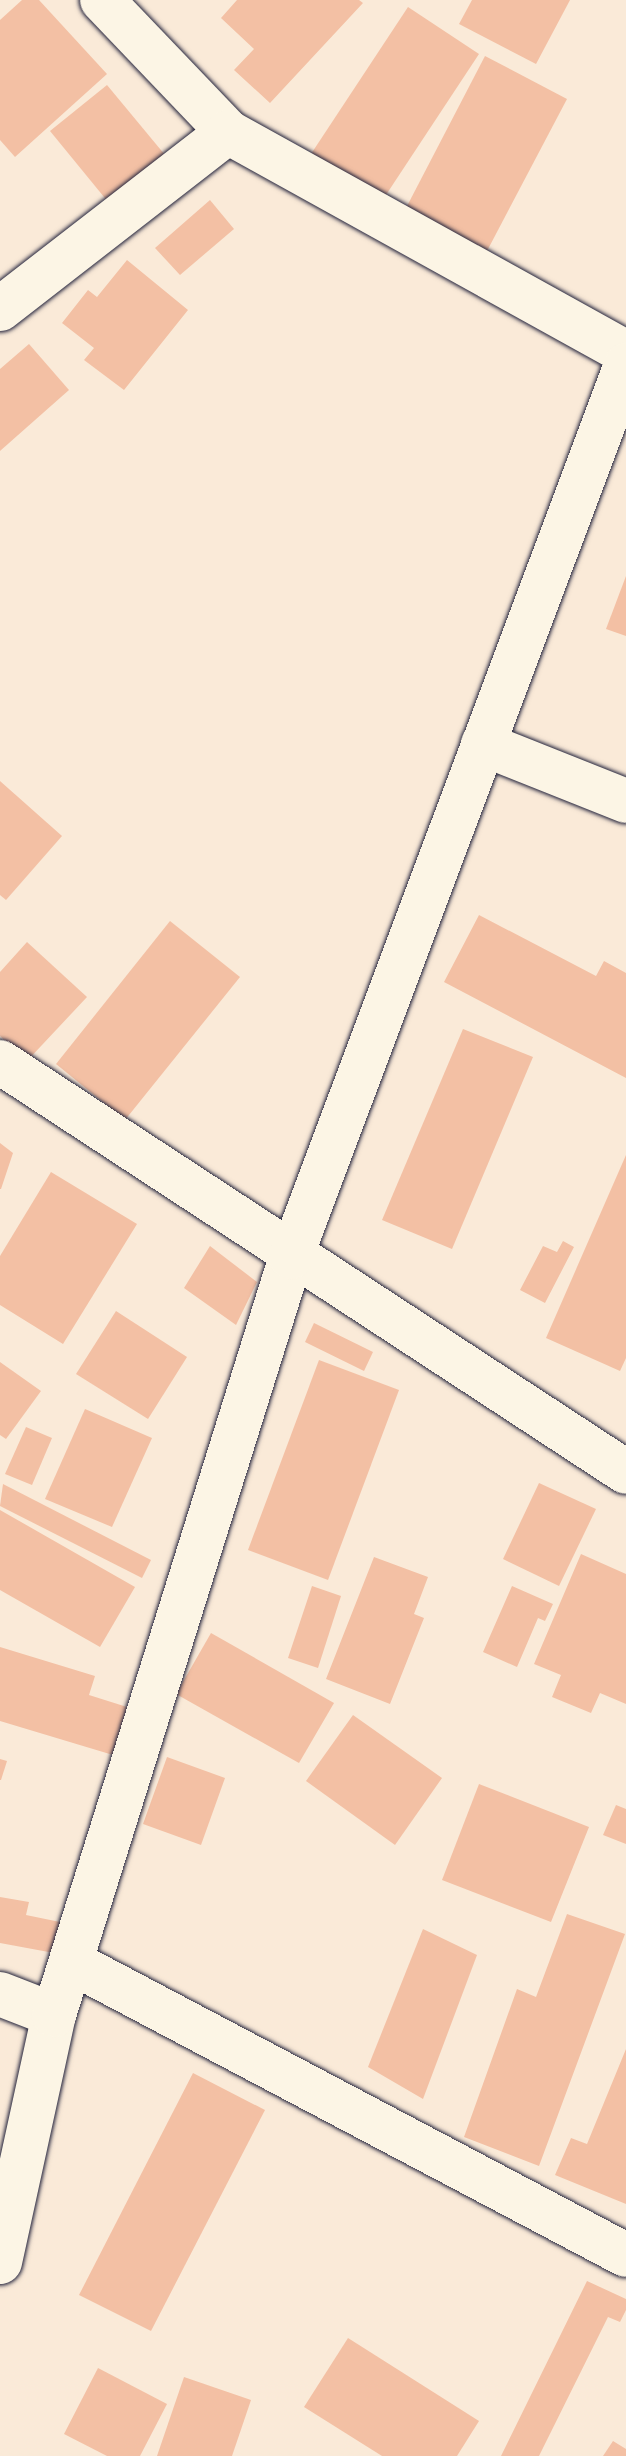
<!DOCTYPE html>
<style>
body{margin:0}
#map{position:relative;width:626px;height:2456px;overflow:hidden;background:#faead8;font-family:"Playpen Sans",sans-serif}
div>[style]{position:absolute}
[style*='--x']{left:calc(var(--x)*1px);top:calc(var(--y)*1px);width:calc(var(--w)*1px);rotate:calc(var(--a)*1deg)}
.building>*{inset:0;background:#f3c0a4}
.roads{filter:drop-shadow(0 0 2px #22223b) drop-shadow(0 0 2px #22223b)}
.minor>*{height:44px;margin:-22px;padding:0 22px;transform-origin:22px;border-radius:22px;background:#fcf5e5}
span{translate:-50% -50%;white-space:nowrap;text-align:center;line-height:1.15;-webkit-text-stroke:6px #fcf5e5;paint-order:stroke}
</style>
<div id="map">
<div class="building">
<div style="clip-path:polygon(22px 0,39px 0,107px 74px,15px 157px,0 140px,0 20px)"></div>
<div style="clip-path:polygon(237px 0,359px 0,363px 3px,270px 103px,234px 70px,254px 49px,221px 18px)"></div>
<div style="clip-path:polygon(472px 0,570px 0,536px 64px,459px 24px)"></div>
<div style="clip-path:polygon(408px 7px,479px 54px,380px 204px,309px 157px)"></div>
<div style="clip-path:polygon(485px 56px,567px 99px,487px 251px,406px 208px)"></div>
<div style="clip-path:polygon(107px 85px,170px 161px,113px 208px,50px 131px)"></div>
<div style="clip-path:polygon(210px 200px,234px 229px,180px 275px,155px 248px)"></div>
<div style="clip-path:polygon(127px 260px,188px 310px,124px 390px,84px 360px,94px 348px,62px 323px,88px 290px,97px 297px)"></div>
<div style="clip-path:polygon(29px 344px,69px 390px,0 451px,0 369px)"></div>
<div style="clip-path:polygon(626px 576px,626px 636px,606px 629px)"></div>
<div style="clip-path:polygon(0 781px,62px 836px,6px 900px,0 895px)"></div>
<div style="clip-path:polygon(479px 915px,596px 976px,604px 961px,626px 973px,626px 1078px,444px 982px)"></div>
<div style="clip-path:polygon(170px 921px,240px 977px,125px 1120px,56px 1064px)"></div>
<div style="clip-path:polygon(27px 942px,87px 997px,27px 1061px,0 1036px,0 972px)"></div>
<div style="clip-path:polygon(463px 1029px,533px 1057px,452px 1249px,382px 1220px)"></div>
<div style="clip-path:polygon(0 1143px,13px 1153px,1px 1189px,0 1189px)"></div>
<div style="clip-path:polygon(626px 1155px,626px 1358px,620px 1371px,546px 1338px)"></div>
<div style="clip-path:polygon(51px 1172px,137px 1224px,63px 1344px,0 1305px,0 1256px)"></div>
<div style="clip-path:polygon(563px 1241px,574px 1247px,545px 1303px,520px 1290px,543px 1246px,557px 1252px)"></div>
<div style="clip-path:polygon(210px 1246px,257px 1282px,236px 1325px,184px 1288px)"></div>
<div style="clip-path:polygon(116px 1311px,187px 1357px,148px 1419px,76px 1374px)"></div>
<div style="clip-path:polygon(314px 1323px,373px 1352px,364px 1371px,305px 1342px)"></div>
<div style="clip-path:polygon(319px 1360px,399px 1390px,328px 1580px,248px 1550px)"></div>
<div style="clip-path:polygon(0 1362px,41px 1391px,6px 1439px,0 1435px)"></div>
<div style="clip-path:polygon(85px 1409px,152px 1438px,112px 1527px,45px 1499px)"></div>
<div style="clip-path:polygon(26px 1427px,52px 1438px,32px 1485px,5px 1474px)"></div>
<div style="clip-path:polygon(539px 1483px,596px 1509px,559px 1586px,503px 1559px)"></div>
<div style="clip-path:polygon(3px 1484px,151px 1560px,142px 1578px,0 1506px)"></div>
<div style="clip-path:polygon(0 1510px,135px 1587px,100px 1647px,0 1590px)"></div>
<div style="clip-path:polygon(581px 1554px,626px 1574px,626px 1704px,600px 1693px,591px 1713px,552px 1697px,561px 1675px,534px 1664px)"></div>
<div style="clip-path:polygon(374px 1557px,428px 1577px,414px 1614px,424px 1618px,390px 1704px,326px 1679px)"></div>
<div style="clip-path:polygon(312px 1586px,341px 1596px,318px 1668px,288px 1658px)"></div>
<div style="clip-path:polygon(512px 1586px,553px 1604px,545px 1621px,538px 1618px,517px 1667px,483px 1652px)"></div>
<div style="clip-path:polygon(211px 1633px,334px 1703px,299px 1763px,176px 1694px)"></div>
<div style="clip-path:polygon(0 1647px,95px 1676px,89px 1695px,127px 1707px,113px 1755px,0 1721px)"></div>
<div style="clip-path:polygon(353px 1715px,442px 1778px,395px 1845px,306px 1781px)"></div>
<div style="clip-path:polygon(167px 1757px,225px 1778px,201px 1845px,143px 1824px)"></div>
<div style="clip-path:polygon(0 1759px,7px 1761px,1px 1780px,0 1780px)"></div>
<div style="clip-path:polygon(479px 1784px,589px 1827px,551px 1922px,442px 1880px)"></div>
<div style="clip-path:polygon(616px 1805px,626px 1809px,626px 1844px,603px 1835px)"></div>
<div style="clip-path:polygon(0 1897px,29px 1902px,26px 1915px,60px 1922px,54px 1953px,0 1943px)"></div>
<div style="clip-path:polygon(567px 1914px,625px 1934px,539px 2166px,464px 2137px,517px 1989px,536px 1997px)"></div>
<div style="clip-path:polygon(423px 1929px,477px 1955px,423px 2099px,368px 2067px)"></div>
<div style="clip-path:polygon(626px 2049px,626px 2204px,555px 2175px,571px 2138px,587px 2144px)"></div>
<div style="clip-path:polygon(193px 2073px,265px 2110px,151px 2331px,79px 2295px)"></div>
<div style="clip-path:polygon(587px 2281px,626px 2299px,626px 2310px,620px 2322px,608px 2317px,539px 2456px,501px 2456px)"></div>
<div style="clip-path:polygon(348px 2338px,479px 2421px,457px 2456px,382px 2456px,304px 2407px)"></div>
<div style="clip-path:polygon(98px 2368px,167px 2404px,140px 2456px,107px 2456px,64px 2434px)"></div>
<div style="clip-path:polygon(184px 2377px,251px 2400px,232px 2456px,157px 2456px)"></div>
<div style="clip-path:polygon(613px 2441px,626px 2449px,626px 2456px,603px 2456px)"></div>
</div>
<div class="roads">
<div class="minor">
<div style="--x:102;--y:0;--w:182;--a:46.3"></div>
<div style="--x:228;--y:132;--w:455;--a:29"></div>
<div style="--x:0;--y:309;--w:289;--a:-37.8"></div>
<div style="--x:483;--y:744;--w:154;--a:21.7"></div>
<div style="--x:0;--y:1062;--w:748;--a:33.22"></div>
<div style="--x:73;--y:1963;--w:625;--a:27.84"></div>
<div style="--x:0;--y:1994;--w:58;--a:21.3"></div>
<div style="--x:0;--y:2262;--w:253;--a:-77.7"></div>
<div style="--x:54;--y:2015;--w:794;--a:-72.64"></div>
<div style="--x:291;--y:1257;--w:953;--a:-69.42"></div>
</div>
</div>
</div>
